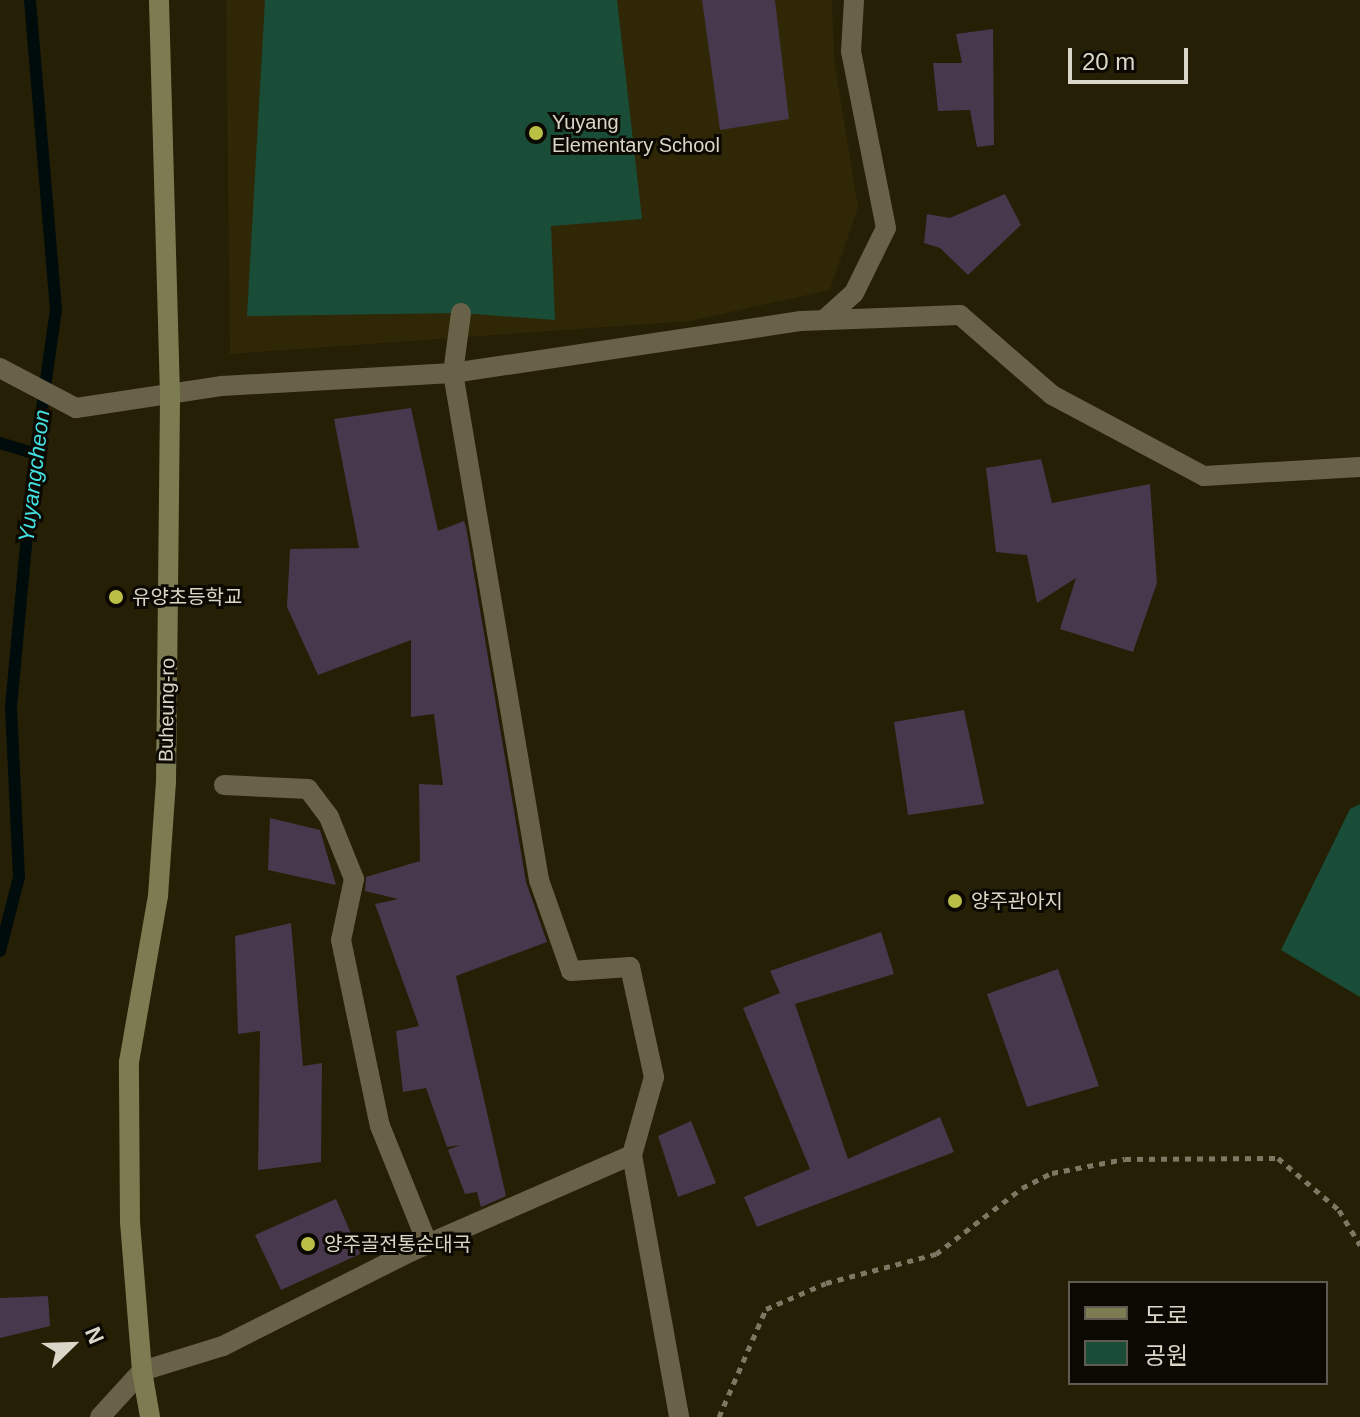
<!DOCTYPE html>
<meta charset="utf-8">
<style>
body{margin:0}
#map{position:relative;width:1360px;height:1417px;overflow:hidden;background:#251f06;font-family:Arial,"Noto Sans KR",sans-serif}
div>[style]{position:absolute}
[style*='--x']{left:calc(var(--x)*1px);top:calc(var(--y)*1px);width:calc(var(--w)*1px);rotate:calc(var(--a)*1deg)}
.built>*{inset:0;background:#2f2705}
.green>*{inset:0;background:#194d38}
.stream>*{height:12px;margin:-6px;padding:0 6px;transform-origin:6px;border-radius:6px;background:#000c0c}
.building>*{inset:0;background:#48384d}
.path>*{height:5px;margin-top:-2.5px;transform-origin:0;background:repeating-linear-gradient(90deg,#7d7864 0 6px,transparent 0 12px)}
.service>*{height:20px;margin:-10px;padding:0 10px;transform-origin:10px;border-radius:10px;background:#696248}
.minor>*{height:20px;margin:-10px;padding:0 10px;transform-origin:10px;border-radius:10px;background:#696248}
.secondary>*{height:20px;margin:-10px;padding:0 10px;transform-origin:10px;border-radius:10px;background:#7d7b52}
.dots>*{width:22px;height:22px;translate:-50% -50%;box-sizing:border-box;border:4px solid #0c0902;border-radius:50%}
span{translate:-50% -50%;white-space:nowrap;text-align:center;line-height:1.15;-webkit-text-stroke:6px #0c0902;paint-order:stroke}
.poi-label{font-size:20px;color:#dbd7c8}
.left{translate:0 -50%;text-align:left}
.street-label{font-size:20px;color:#dbd7c8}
.water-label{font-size:22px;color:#43e1e2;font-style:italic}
.legend{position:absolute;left:1068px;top:1281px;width:260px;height:104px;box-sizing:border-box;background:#0c0902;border:2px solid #5f5b51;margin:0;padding:10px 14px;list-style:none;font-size:24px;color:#dbd7c8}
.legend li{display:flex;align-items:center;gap:16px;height:40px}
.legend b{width:40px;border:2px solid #5f5b51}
.north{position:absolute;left:32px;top:1305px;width:80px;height:80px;-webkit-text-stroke:6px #0c0902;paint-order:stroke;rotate:67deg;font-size:22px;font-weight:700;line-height:32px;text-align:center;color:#dbd7c8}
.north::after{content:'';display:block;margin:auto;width:28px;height:36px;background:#dbd7c8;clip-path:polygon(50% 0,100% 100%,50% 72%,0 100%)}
.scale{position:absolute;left:1068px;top:48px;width:120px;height:36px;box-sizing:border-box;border:4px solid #dbd7c8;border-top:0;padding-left:10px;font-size:24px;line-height:28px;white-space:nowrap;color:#dbd7c8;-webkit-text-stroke:6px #0c0902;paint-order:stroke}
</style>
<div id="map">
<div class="built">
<div style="clip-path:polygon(226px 0,832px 0,834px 59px,858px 207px,830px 290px,690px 321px,230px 354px)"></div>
</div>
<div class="green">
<div style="clip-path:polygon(265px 0,617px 0,642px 219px,551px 226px,555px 320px,461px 313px,247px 316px)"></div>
<div style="clip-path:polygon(1360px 804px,1360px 997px,1281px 950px,1350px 809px)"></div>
</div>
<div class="stream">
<div style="--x:0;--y:443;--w:39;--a:17"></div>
<div style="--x:0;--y:951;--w:76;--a:-75.6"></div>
<div style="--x:19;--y:877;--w:170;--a:-92.7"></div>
<div style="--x:11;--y:707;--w:228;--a:-84.7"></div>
<div style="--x:32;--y:480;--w:172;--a:-82"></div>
<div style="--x:56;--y:310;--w:311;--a:-94.8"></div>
</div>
<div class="building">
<div style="clip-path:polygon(702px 0,775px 0,789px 119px,720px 130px)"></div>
<div style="clip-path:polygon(993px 29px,994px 145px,977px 147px,970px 110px,938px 111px,933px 63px,962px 63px,956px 34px)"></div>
<div style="clip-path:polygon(1005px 194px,1021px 225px,968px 275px,940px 248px,924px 243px,927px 214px,950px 218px)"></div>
<div style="clip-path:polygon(411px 408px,438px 531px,464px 521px,466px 527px,526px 882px,547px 942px,456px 976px,506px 1196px,481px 1207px,477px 1192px,465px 1194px,448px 1150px,460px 1145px,447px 1147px,426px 1088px,403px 1092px,396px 1031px,419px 1026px,375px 904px,398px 899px,365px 891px,366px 877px,420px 861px,419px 784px,443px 785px,434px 714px,411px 717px,411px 640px,318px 675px,287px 607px,290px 549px,359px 548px,334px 419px)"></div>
<div style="clip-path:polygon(1041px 459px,1052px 503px,1150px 484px,1157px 583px,1133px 652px,1060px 629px,1076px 578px,1037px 603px,1027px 555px,996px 552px,986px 468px)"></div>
<div style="clip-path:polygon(964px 710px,984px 804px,908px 815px,894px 722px)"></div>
<div style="clip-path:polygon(270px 818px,320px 830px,336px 885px,268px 870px)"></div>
<div style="clip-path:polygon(291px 923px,303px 1066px,322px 1063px,321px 1162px,258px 1170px,260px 1031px,238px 1034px,235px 936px)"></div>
<div style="clip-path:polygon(881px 932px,894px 974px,795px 1004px,848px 1159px,940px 1117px,954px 1152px,757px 1227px,744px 1197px,810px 1169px,743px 1008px,780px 993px,770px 971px)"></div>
<div style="clip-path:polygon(1058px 969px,1099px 1086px,1027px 1107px,987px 994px)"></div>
<div style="clip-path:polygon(691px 1121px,716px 1183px,678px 1197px,658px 1136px)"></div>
<div style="clip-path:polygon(336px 1199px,360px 1254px,281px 1290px,255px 1235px)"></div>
<div style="clip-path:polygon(48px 1296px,50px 1326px,0 1338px,0 1298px)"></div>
</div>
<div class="path">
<div style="--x:719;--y:1417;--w:118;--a:-66.5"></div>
<div style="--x:766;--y:1309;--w:65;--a:-23.4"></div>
<div style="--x:826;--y:1283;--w:114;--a:-14.8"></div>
<div style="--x:936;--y:1254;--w:108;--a:-37.5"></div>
<div style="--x:1022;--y:1188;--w:34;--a:-27"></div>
<div style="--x:1052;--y:1173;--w:74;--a:-10.9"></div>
<div style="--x:1125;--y:1159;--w:153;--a:-0.4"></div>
<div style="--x:1278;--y:1158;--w:80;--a:40.4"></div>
<div style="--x:1339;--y:1210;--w:41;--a:59"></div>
</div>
<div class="service">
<div style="--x:461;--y:313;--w:61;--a:97.6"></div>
<div style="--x:453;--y:373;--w:352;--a:-8.5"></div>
<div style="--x:801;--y:321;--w:159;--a:-2.2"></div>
<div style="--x:960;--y:315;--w:122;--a:41"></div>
<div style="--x:1052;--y:395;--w:172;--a:28.1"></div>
<div style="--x:1204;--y:476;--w:156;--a:-3.3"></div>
<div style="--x:824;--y:320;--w:40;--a:-42"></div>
<div style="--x:854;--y:293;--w:72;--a:-63.8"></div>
<div style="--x:886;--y:228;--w:180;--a:-101.2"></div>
<div style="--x:851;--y:51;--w:51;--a:-86.6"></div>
<div style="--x:224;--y:785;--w:84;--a:2.7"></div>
<div style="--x:308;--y:789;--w:35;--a:53"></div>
<div style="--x:329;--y:817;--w:67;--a:68"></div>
<div style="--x:354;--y:879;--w:62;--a:102"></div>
<div style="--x:341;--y:940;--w:190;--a:78.2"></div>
<div style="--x:380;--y:1126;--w:128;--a:68"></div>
</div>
<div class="minor">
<div style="--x:0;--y:368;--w:86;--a:27.8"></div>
<div style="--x:76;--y:408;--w:148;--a:-8.6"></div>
<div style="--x:222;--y:386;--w:231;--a:-3.2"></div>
<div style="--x:453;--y:373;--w:514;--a:80.37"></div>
<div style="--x:539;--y:880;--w:96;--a:70.6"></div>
<div style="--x:571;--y:971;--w:59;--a:-3.9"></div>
<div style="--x:630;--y:967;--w:113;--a:77.7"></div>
<div style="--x:654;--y:1077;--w:81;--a:105.8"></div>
<div style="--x:632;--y:1155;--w:266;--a:79.8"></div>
<div style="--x:100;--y:1417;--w:62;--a:-47.6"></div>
<div style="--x:142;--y:1371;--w:85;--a:-17.2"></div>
<div style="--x:223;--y:1346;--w:212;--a:-26.7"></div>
<div style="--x:412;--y:1251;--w:240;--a:-23.6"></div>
</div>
<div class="secondary">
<div style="--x:150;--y:1417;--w:47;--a:-99.9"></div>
<div style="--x:142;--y:1371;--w:149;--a:-94.6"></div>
<div style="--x:130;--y:1222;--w:160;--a:-90.4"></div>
<div style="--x:129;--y:1062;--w:169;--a:-80.1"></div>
<div style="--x:158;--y:896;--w:114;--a:-86"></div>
<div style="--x:166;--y:782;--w:387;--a:-89.4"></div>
<div style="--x:170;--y:395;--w:395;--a:-91.6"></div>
</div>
<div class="dots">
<div style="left:536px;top:133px;background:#bac045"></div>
<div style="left:116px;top:597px;background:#bac045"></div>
<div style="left:955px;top:901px;background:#bac045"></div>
<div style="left:308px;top:1244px;background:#bac045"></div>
</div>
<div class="poi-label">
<span class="left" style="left:552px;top:134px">Yuyang<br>Elementary School</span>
<span class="left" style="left:132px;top:597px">유양초등학교</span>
<span class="left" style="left:971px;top:901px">양주관아지</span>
<span class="left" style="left:324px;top:1244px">양주골전통순대국</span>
</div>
<div class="street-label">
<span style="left:167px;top:710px;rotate:-89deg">Buheung-ro</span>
</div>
<div class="water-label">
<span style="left:34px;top:476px;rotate:-83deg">Yuyangcheon</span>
</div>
<ul class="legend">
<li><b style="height:10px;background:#7d7b52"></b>도로</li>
<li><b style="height:22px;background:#194d38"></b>공원</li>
</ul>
<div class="north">N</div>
<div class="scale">20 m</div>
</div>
